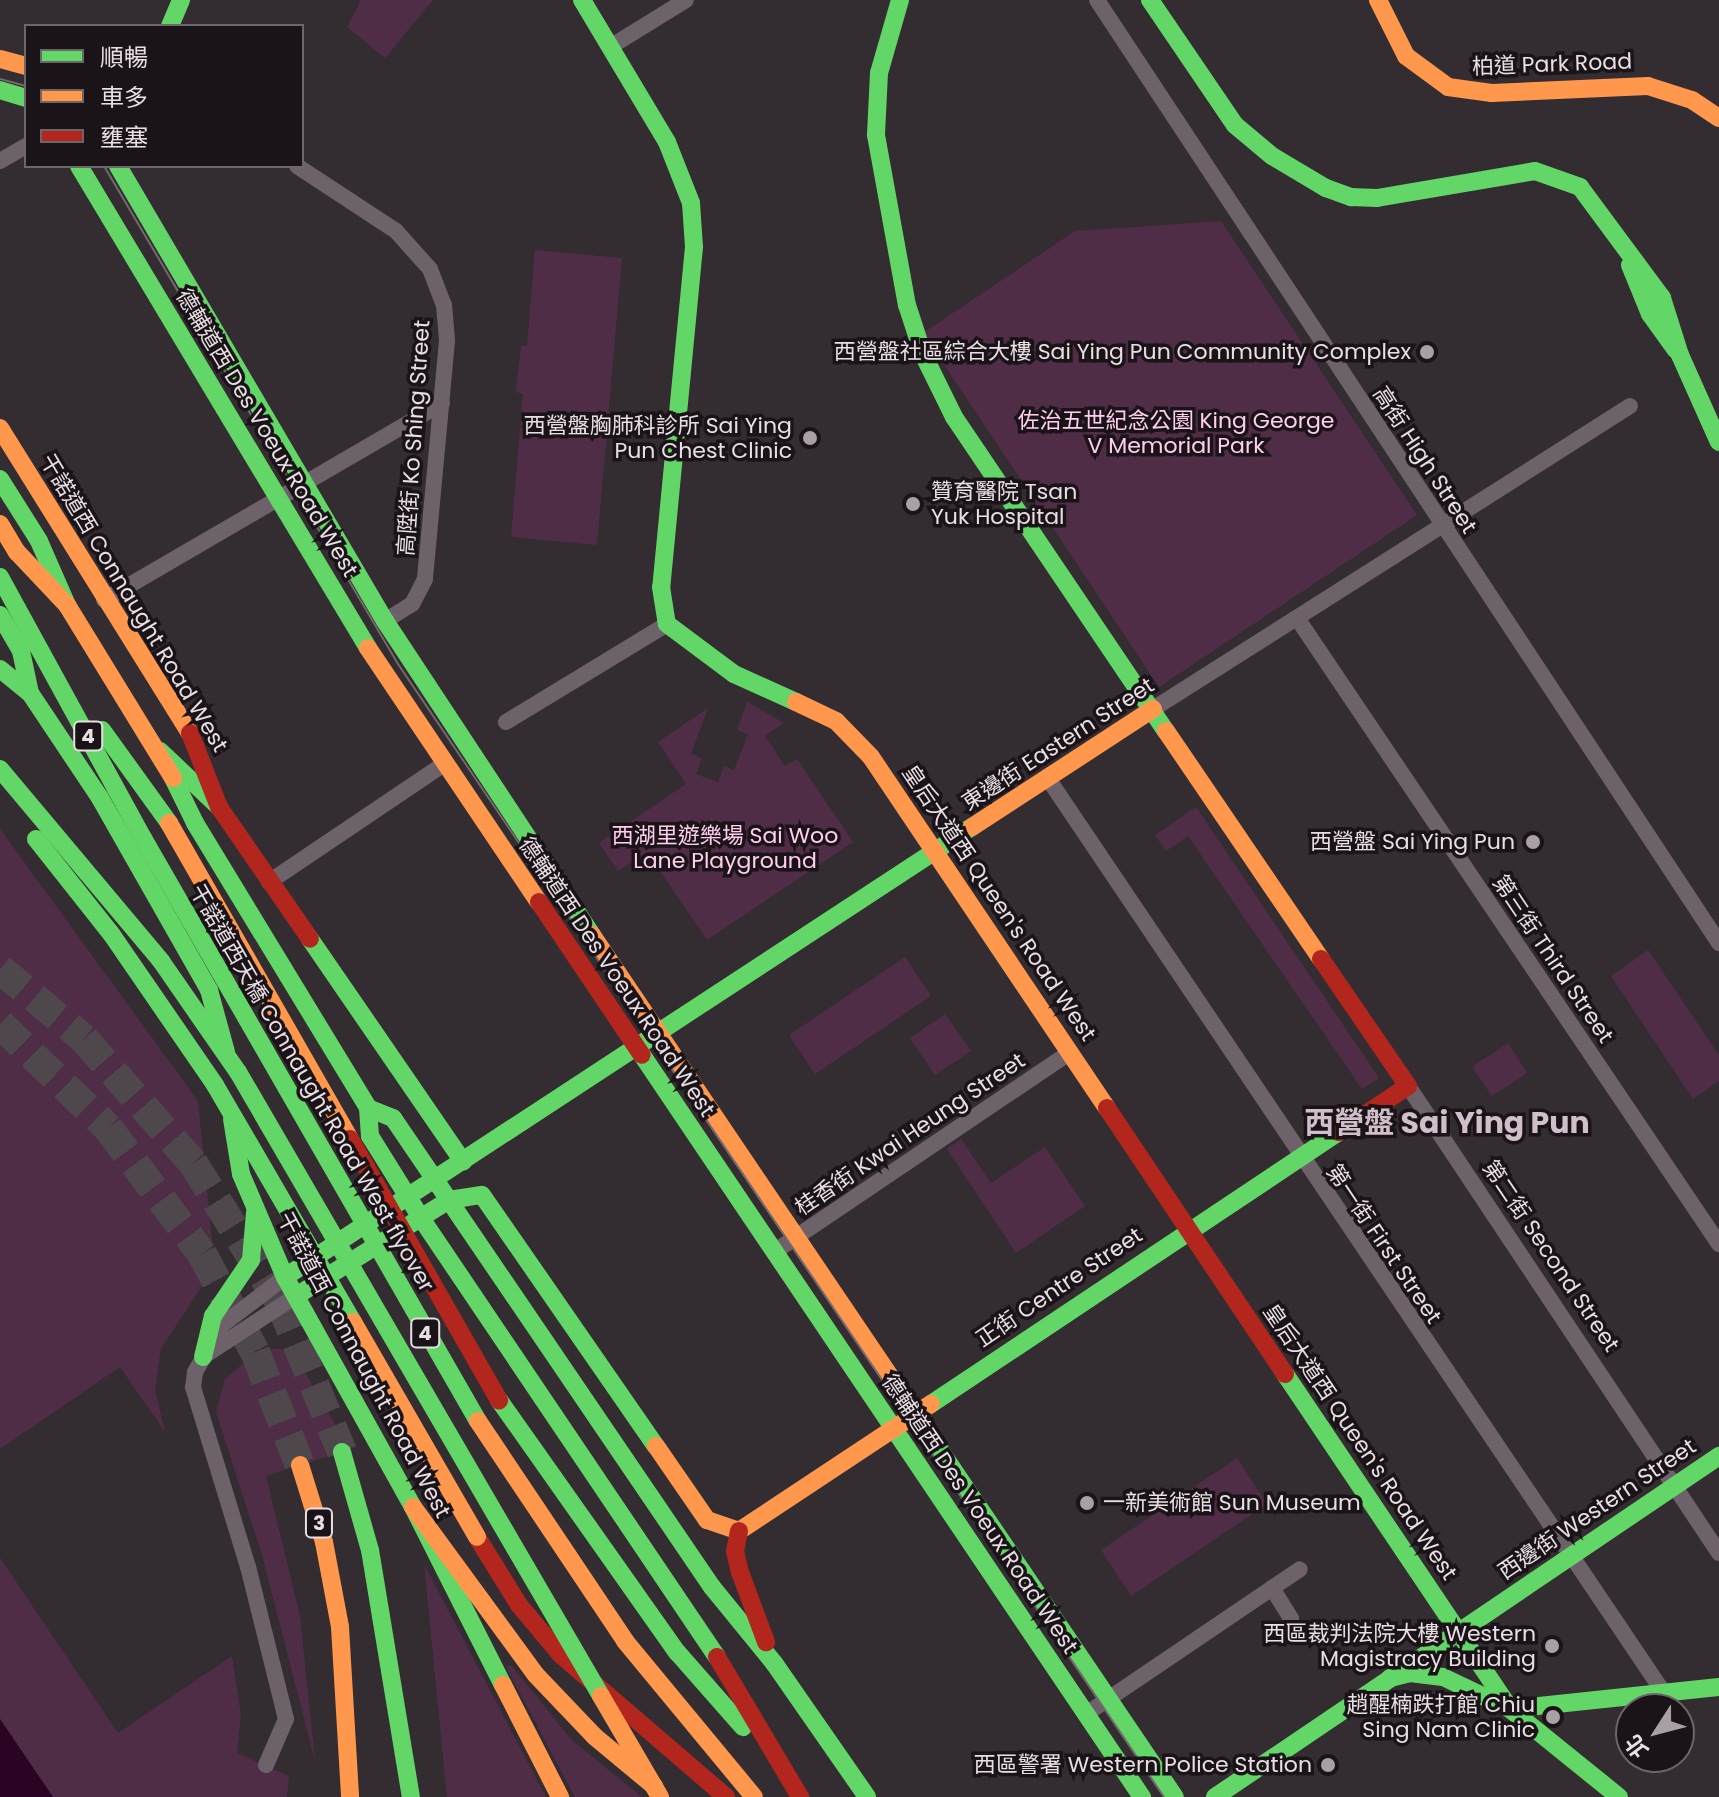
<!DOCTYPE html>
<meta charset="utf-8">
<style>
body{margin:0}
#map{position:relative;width:1719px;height:1797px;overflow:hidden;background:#332c31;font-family:Poppins,"Noto Sans TC",sans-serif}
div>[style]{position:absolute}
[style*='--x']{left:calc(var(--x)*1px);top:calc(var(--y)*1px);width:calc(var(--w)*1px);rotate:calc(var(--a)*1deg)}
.green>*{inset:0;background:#502d46}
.water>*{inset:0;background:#2a0422}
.highway-tunnel>*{height:30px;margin-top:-15px;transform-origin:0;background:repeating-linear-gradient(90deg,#4e474c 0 30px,transparent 0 45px)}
.street>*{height:16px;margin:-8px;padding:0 8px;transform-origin:8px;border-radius:8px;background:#6e626a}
.fast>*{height:18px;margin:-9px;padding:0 9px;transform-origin:9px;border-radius:9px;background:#63d668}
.slow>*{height:18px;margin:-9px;padding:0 9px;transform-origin:9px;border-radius:9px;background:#ff974d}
.jam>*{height:18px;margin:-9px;padding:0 9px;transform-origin:9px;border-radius:9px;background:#b3261e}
.tram>*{height:2px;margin:-1px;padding:0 1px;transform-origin:1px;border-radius:1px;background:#72686e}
.fast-bridge>*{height:18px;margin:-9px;padding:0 9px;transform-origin:9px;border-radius:9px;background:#63d668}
.slow-bridge>*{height:18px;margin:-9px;padding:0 9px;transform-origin:9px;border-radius:9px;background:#ff974d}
.jam-bridge>*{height:18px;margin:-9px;padding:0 9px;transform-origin:9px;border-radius:9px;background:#b3261e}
.dots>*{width:22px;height:22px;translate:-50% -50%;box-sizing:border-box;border:4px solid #1a1418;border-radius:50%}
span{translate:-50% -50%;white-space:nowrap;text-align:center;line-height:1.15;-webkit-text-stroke:7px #1a1418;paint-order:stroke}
.shield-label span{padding:2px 6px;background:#1a1418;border:2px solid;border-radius:6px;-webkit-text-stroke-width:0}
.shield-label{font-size:20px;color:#e8dfe4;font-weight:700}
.street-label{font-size:22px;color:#e8dfe4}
.poi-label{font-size:22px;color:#e8dfe4}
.right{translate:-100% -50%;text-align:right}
.left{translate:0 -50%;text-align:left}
.park-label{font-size:22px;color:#ffceee}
.district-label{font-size:30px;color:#d0bfca;font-weight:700}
.legend{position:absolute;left:24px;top:24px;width:280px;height:144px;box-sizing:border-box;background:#1a1418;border:2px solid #6c656a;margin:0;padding:10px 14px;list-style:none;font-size:24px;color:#e8dfe4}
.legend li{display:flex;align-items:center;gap:16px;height:40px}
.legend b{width:40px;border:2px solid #6c656a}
.north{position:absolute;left:1615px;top:1693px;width:80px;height:80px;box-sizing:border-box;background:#1a1418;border:2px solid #6c656a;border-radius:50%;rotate:234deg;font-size:22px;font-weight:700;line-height:32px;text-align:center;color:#e8dfe4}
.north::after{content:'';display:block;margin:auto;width:28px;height:36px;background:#a9a0a5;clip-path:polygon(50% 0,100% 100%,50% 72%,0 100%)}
</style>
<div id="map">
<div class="green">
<div style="clip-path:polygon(361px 0,433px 0,385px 58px,347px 27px)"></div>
<div style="clip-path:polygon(1221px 221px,1417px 515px,1159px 687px,923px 333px,1075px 231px)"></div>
<div style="clip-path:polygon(535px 250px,622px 258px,597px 545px,511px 537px,523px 394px,516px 392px,521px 346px,527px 346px)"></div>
<div style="clip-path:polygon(747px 702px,784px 723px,765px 736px,785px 766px,797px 759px,853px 842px,707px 940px,647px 852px,618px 871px,599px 843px,686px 784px,658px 742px,708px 708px,691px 754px,702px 758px,696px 774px,718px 782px,724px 766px,734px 770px,748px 734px,737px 730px)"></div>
<div style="clip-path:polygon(1196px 807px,1379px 1078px,1362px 1089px,1188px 836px,1166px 851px,1155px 835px)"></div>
<div style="clip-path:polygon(0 829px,198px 1101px,213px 1250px,203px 1284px,161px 1349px,155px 1390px,165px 1432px,120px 1367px,0 1449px)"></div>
<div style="clip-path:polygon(1648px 950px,1719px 1055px,1719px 1081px,1693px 1099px,1611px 976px)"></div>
<div style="clip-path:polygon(905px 957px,931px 996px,815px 1074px,789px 1035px)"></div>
<div style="clip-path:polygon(945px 1014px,971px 1051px,935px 1075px,910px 1038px)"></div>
<div style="clip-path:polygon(1508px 1043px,1527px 1073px,1492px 1096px,1472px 1067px)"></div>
<div style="clip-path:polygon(961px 1139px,991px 1183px,1045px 1147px,1085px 1206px,1016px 1253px,947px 1149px)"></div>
<div style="clip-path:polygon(260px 1349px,281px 1349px,298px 1360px,337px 1428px,357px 1447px,266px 1476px,300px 1616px,315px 1761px,262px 1555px,216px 1412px,225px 1379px)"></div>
<div style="clip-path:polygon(1237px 1458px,1267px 1504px,1131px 1596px,1101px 1550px)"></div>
<div style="clip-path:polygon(0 1558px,118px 1733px,232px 1656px,241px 1715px,237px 1753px,289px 1776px,287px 1797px,53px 1797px,0 1719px)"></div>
<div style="clip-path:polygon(424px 1564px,540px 1786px,546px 1797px,447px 1797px)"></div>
<div style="clip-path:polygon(511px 1665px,572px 1740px,642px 1797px,575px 1797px,506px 1667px)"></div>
</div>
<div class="water">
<div style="clip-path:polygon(0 1719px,53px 1797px,0 1797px)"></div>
</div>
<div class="highway-tunnel">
<div style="--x:0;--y:969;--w:109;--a:39.8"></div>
<div style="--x:84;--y:1039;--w:165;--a:48.7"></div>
<div style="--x:193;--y:1163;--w:164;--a:58"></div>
<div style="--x:280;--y:1302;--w:162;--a:67.5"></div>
<div style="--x:0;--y:1024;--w:150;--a:43.9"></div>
<div style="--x:108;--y:1128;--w:157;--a:53.3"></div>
<div style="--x:202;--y:1254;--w:111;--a:61.6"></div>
<div style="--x:255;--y:1352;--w:122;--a:68.3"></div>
</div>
<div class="street">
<div style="--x:1097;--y:0;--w:1130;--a:56.59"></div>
<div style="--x:610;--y:47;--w:89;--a:-31.7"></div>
<div style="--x:0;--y:161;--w:30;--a:-30"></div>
<div style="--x:297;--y:166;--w:118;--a:33.3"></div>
<div style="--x:396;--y:231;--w:51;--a:48.2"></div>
<div style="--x:430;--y:269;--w:39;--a:69"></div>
<div style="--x:444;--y:305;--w:36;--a:85"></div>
<div style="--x:447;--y:341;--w:239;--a:95.3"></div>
<div style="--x:425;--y:579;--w:28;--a:117"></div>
<div style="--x:412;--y:604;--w:32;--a:148"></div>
<div style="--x:104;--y:600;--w:391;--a:-30.2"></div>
<div style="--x:1297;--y:618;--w:755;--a:56.02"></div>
<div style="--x:1153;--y:709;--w:565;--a:-32.42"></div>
<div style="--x:506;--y:722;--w:188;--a:-31.3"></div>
<div style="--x:1047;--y:777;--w:1104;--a:56.04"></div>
<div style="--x:269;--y:882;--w:211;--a:-34"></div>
<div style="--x:1408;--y:1086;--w:561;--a:56.34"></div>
<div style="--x:774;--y:1252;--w:357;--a:-34"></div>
<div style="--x:207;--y:1354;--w:106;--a:-33.1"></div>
<div style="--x:1272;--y:1588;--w:36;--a:58"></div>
<div style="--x:1086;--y:1714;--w:258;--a:-34.1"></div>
<div style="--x:266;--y:1765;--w:50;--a:-66.5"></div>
<div style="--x:286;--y:1719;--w:157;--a:-104"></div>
<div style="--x:248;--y:1567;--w:188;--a:-107"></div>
<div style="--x:193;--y:1387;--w:15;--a:-82"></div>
<div style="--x:195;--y:1372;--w:54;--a:-60.1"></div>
<div style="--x:222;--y:1325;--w:79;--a:-37.3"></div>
</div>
<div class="fast">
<div style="--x:582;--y:0;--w:165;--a:59.1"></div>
<div style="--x:667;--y:142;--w:66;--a:68.5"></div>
<div style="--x:691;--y:203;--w:44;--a:86.1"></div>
<div style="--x:694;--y:247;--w:342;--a:95.5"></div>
<div style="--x:661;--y:587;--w:37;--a:81"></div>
<div style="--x:667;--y:624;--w:84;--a:36.7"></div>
<div style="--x:734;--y:674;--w:68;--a:24.3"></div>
<div style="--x:900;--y:0;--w:76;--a:106"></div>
<div style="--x:879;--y:73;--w:62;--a:92.8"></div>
<div style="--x:876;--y:135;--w:173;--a:79.7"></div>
<div style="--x:907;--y:305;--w:52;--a:71.9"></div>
<div style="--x:923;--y:354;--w:70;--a:63.8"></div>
<div style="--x:954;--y:417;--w:379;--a:56"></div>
<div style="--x:1150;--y:0;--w:151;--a:55.8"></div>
<div style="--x:1235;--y:125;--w:48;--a:40"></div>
<div style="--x:1272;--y:156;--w:63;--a:30.7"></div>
<div style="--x:1326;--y:188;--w:27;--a:20"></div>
<div style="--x:1351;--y:197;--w:26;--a:2"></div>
<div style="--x:1377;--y:198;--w:160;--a:-9.7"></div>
<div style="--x:1535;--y:171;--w:48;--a:19.6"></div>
<div style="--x:1580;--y:187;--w:138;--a:53.5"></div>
<div style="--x:1662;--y:298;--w:60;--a:72.5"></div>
<div style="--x:1680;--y:355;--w:95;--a:65.9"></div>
<div style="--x:170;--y:26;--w:28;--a:-67"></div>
<div style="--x:0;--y:90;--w:27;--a:17"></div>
<div style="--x:79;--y:166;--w:562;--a:59.05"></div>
<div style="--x:118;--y:166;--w:528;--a:59.6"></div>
<div style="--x:385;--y:621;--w:376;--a:56.6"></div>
<div style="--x:1630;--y:265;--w:53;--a:67.8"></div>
<div style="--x:1650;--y:314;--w:44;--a:54.2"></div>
<div style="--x:0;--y:479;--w:73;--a:57.8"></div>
<div style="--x:39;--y:541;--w:70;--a:66.4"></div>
<div style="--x:0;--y:577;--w:298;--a:61.3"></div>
<div style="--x:0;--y:615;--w:42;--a:59.7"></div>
<div style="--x:21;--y:651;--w:43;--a:77.9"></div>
<div style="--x:30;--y:693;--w:126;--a:56.3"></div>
<div style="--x:100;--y:798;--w:221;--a:60.4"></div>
<div style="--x:209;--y:990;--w:64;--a:74.7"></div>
<div style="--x:0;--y:669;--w:38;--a:39"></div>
<div style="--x:102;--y:730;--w:115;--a:54.2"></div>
<div style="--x:160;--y:751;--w:81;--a:43.5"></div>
<div style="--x:0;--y:769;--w:251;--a:50"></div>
<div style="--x:173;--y:778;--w:50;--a:63.9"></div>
<div style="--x:195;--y:823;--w:333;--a:58.7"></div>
<div style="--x:368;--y:1108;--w:28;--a:86"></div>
<div style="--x:370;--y:1136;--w:97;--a:58.1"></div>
<div style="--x:310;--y:939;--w:270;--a:55.5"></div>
<div style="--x:642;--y:1055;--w:895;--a:56.03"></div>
<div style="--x:368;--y:1108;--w:27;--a:22"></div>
<div style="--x:393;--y:1118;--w:567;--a:55.78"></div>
<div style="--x:712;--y:1587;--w:98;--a:50.8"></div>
<div style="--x:774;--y:1663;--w:163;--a:55.2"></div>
<div style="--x:232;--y:1119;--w:56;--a:80.7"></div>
<div style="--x:241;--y:1174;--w:112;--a:66.9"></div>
<div style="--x:285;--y:1277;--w:263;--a:60.9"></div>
<div style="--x:413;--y:1507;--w:199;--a:63.2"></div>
<div style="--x:421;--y:1218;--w:529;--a:56.01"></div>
<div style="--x:285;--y:1277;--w:821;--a:-33.23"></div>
<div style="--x:296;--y:1296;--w:181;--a:-32.1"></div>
<div style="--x:449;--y:1200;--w:33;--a:-9"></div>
<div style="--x:482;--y:1195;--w:305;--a:55.3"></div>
<div style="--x:203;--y:1357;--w:42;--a:-76.3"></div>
<div style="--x:213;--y:1316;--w:68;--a:-55.8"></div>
<div style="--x:251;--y:1260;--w:48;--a:-85.2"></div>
<div style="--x:1285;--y:1374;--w:404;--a:56.1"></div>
<div style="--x:1510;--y:1709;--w:140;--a:38.9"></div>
<div style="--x:904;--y:1397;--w:483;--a:55.9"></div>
<div style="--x:499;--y:1400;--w:309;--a:54.8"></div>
<div style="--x:677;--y:1652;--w:100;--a:48.7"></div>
<div style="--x:931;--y:1404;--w:490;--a:-33.7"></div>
<div style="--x:342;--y:1452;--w:102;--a:74.1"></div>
<div style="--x:370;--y:1550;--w:250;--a:80.6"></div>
<div style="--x:1390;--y:1678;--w:21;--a:-14"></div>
<div style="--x:1410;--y:1673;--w:33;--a:7"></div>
<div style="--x:1443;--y:1677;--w:74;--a:25.5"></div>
<div style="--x:1510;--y:1709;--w:210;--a:-6"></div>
<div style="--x:1215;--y:1797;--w:609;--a:-34.08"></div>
</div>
<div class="slow">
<div style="--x:1378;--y:0;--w:63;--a:63.4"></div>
<div style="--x:1406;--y:56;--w:52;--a:36.4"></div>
<div style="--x:1448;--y:87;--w:44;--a:7.8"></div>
<div style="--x:1492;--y:93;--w:156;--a:-2.6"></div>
<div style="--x:1648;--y:86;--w:46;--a:17.7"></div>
<div style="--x:1692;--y:100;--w:32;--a:34"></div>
<div style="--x:0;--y:59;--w:27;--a:15"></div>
<div style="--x:0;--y:428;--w:359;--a:58.1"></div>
<div style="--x:0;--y:524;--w:33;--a:59"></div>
<div style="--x:17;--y:552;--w:73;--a:46.7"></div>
<div style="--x:67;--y:605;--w:203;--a:58.5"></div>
<div style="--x:368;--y:648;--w:306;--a:56.1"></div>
<div style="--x:796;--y:702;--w:44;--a:25.4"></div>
<div style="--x:836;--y:721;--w:50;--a:45.8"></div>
<div style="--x:871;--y:757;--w:423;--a:56.1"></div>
<div style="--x:1166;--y:731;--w:276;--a:55.8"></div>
<div style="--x:972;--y:827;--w:216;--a:-33.1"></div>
<div style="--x:592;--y:935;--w:557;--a:55.97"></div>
<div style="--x:656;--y:1446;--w:90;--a:55.4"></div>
<div style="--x:707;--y:1520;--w:34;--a:19"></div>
<div style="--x:739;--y:1531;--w:230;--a:-33.5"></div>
<div style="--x:300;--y:1465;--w:81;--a:72.7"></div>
<div style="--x:324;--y:1542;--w:86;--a:79.3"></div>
<div style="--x:340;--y:1627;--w:170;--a:86.6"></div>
<div style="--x:413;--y:1507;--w:208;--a:53.8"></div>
<div style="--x:536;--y:1675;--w:84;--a:46.4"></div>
<div style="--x:594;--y:1736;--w:78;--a:39.8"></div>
<div style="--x:503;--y:1685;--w:126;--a:63"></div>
</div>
<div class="jam">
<div style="--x:190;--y:733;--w:79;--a:68.6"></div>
<div style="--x:219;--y:807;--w:160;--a:55.4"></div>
<div style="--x:539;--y:902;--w:184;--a:56.1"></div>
<div style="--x:1321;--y:959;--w:154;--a:55.6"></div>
<div style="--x:1408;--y:1086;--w:83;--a:146.3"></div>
<div style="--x:1107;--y:1108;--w:320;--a:56.2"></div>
<div style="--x:739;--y:1531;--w:20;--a:101"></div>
<div style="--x:735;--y:1551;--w:22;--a:77"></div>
<div style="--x:740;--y:1572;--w:75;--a:69.6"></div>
<div style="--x:477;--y:1537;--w:80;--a:58.3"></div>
<div style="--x:519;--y:1605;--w:65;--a:50"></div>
<div style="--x:561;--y:1655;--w:218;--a:40.7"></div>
<div style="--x:717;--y:1657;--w:163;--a:59.3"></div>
</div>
<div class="tram">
<div style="--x:0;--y:79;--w:27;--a:15"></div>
<div style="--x:104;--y:166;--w:578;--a:59.44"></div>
<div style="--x:398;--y:664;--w:1368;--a:55.94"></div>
</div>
<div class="fast-bridge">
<div style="--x:143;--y:838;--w:672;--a:60.12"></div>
<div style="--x:36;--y:839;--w:122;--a:51.6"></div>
<div style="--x:112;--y:935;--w:182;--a:55.5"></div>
<div style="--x:215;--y:1085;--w:274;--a:59.8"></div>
<div style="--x:161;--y:961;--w:135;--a:55.3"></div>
<div style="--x:238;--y:1072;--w:722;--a:59.81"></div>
</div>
<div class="slow-bridge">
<div style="--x:169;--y:823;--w:364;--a:60.2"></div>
<div style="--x:353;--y:1322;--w:248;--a:60"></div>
<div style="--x:478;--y:1421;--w:265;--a:56.2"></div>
<div style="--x:625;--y:1641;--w:202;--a:50.4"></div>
<div style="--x:601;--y:1696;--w:117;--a:59.7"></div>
</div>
<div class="jam-bridge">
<div style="--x:350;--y:1139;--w:301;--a:60.3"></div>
</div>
<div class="dots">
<div style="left:1427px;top:352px;background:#a9a0a5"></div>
<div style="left:810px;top:438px;background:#a9a0a5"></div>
<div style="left:913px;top:504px;background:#a9a0a5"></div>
<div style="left:1533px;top:842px;background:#a9a0a5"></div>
<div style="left:1087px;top:1503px;background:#a9a0a5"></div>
<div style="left:1552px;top:1646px;background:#a9a0a5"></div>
<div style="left:1553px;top:1717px;background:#a9a0a5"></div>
<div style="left:1328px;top:1765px;background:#a9a0a5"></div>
</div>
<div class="shield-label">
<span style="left:88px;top:736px">4</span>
<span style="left:425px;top:1333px">4</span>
<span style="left:319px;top:1523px">3</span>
</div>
<div class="street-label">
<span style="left:1552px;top:64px;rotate:-2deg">柏道 Park Road</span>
<span style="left:267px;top:433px;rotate:59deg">德輔道西 Des Voeux Road West</span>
<span style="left:414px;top:438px;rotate:-86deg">高陞街 Ko Shing Street</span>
<span style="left:1425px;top:460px;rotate:57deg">高街 High Street</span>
<span style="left:134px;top:603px;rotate:59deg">干諾道西 Connaught Road West</span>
<span style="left:1058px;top:744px;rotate:-33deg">東邊街 Eastern Street</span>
<span style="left:999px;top:903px;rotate:56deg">皇后大道西 Queen's Road West</span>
<span style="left:1553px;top:959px;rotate:56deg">第三街 Third Street</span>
<span style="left:617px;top:977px;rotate:56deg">德輔道西 Des Voeux Road West</span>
<span style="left:312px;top:1088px;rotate:60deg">干諾道西天橋 Connaught Road West flyover</span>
<span style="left:910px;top:1134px;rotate:-34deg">桂香街 Kwai Heung Street</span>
<span style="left:1384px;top:1244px;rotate:56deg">第一街 First Street</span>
<span style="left:1551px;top:1256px;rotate:56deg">第二街 Second Street</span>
<span style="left:1059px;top:1287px;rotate:-34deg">正街 Centre Street</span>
<span style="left:364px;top:1365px;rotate:62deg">干諾道西 Connaught Road West</span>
<span style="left:1360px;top:1442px;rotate:56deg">皇后大道西 Queen's Road West</span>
<span style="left:1597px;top:1509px;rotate:-34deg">西邊街 Western Street</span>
<span style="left:980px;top:1514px;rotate:56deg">德輔道西 Des Voeux Road West</span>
</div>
<div class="poi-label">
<span class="right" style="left:1411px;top:352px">西營盤社區綜合大樓 Sai Ying Pun Community Complex</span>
<span class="right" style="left:792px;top:438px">西營盤胸肺科診所 Sai Ying<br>Pun Chest Clinic</span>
<span class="left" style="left:931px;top:504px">贊育醫院 Tsan<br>Yuk Hospital</span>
<span class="right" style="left:1515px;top:842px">西營盤 Sai Ying Pun</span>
<span class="left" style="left:1103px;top:1503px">一新美術館 Sun Museum</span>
<span class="right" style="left:1536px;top:1646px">西區裁判法院大樓 Western<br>Magistracy Building</span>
<span class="right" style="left:1535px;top:1717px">趙醒楠跌打館 Chiu<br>Sing Nam Clinic</span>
<span class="right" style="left:1312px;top:1765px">西區警署 Western Police Station</span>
</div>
<div class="park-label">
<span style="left:1176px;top:433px">佐治五世紀念公園 King George<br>V Memorial Park</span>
<span style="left:725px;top:848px">西湖里遊樂場 Sai Woo<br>Lane Playground</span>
</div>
<div class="district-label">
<span style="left:1447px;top:1123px">西營盤 Sai Ying Pun</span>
</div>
<ul class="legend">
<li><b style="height:10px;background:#63d668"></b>順暢</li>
<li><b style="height:10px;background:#ff974d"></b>車多</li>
<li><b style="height:10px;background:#b3261e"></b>壅塞</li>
</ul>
<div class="north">北</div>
</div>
